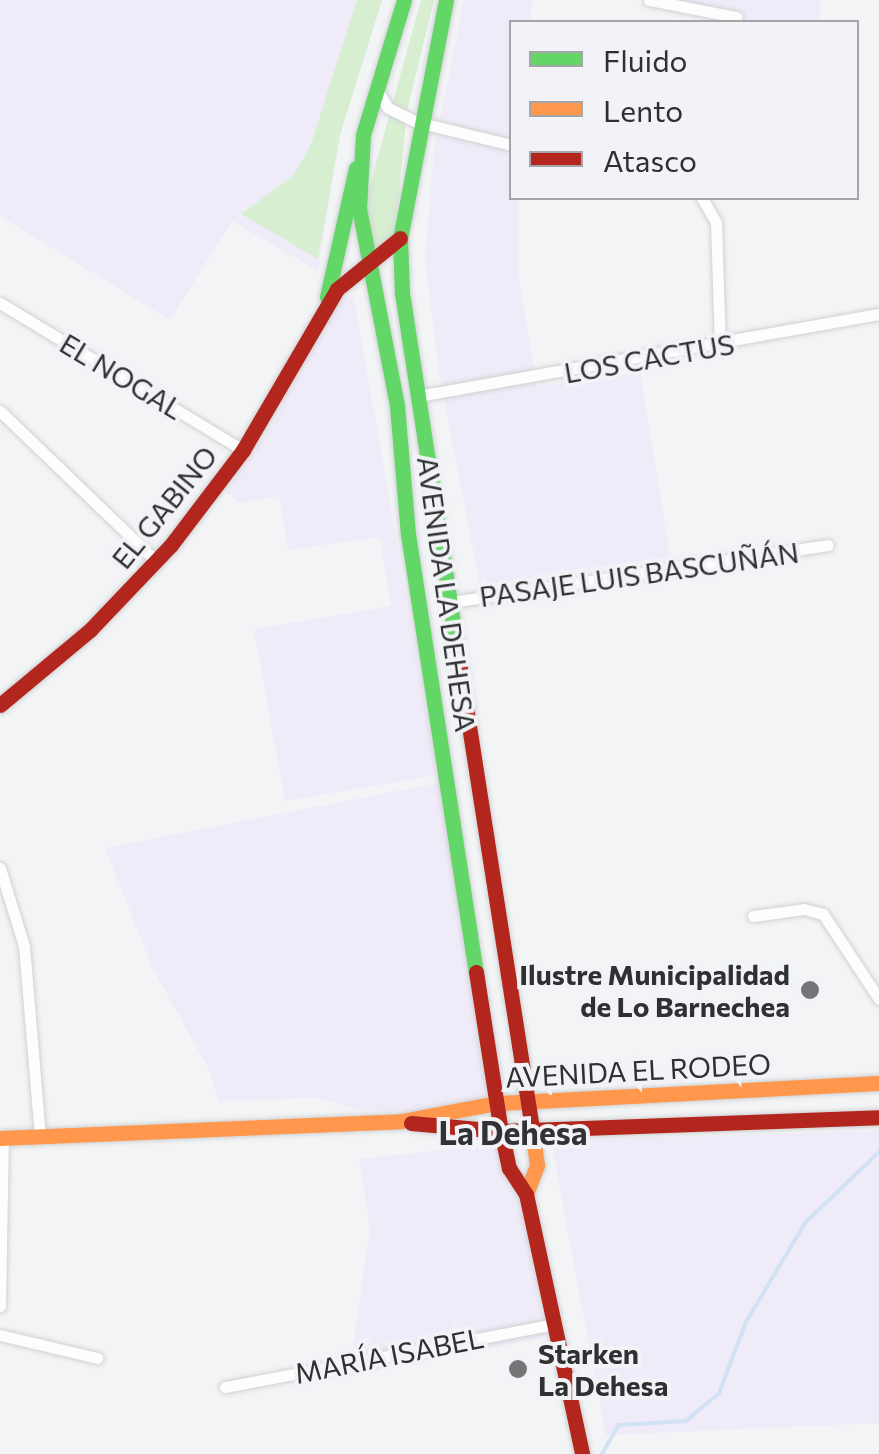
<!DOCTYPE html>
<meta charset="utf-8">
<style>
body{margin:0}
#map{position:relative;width:879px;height:1454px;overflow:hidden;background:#f2f4f6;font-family:Commissioner,sans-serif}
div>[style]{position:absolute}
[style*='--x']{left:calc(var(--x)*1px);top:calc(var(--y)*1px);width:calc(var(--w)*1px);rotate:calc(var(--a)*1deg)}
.commercial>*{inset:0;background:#efebf8}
.green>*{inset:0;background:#d7eed1}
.stream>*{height:4px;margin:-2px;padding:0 2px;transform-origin:2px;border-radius:2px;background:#d0e2f4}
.roads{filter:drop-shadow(0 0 2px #d0d1d2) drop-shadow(0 0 2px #d0d1d2)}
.street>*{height:11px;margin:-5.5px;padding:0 5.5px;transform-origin:5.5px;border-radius:5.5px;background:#fdfdfe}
.fast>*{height:15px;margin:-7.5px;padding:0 7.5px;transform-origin:7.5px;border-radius:7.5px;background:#63d668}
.slow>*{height:15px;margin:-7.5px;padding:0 7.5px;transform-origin:7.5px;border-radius:7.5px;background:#ff974d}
.jam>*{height:15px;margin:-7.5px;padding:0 7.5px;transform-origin:7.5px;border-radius:7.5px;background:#b3261e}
.dots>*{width:28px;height:28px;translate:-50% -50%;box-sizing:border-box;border:5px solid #f1f3f7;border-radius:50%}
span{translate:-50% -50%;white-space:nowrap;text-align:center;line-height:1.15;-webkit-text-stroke:8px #f1f3f7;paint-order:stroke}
.street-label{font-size:28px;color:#2f3031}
.poi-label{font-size:28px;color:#2f3031;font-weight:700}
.right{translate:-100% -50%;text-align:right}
.left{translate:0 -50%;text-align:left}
.quarter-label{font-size:32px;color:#313235;font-weight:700}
.legend{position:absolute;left:509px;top:20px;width:350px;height:180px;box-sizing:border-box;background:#f1f3f7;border:2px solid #a3a5a8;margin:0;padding:12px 18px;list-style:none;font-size:30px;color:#2f3031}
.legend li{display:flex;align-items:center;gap:20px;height:50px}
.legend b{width:50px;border:2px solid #a3a5a8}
</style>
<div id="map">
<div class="commercial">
<div style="clip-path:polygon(0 0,382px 0,340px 135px,318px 271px,232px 221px,170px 320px,0 216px)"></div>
<div style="clip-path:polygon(464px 0,533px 0,529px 22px,512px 22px,512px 198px,518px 198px,519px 281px,537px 386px,640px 372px,670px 557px,480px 585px,440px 379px,425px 257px,435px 145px)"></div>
<div style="clip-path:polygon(679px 0,820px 0,819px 22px,744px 22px,744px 13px)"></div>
<div style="clip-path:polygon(354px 297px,437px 775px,285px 801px,254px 629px,391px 606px,380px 537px,288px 550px,279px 496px,239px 503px,226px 492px,274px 422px,334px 298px)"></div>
<div style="clip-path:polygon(438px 783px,496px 1111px,363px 1111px,319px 1098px,218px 1101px,209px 1069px,153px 969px,105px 848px)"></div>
<div style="clip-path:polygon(879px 1131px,879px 1423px,606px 1435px,551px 1141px)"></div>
<div style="clip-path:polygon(497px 1144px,518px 1174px,545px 1337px,349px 1376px,370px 1228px,359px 1159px)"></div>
</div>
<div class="green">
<div style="clip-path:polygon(357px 0,382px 0,340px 135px,318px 259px,241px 214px,294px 175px,311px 144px)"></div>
<div style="clip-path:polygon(421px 0,434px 0,407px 111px,395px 234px,376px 254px,366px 200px)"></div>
</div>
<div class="stream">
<div style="--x:602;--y:1454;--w:34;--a:-60"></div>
<div style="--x:619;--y:1425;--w:67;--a:-3.4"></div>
<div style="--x:686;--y:1421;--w:43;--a:-40.3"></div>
<div style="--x:719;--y:1393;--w:76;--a:-69.2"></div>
<div style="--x:746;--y:1322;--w:115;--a:-59.2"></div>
<div style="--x:805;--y:1223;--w:103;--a:-43.8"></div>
</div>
<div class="roads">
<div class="street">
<div style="--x:649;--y:0;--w:89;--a:11.1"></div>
<div style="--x:376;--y:88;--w:23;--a:59"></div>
<div style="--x:388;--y:108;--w:32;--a:26"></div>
<div style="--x:417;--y:122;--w:98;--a:13.6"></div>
<div style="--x:702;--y:198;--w:28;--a:60"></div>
<div style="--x:716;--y:222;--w:124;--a:88.2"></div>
<div style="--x:0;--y:303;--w:284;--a:31.2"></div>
<div style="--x:418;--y:396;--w:468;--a:-10.1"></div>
<div style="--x:0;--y:411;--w:216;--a:43.9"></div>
<div style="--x:451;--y:602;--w:381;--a:-8.6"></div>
<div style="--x:0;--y:868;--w:82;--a:72.9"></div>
<div style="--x:24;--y:946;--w:191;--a:85.2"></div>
<div style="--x:753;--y:916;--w:51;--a:-7.8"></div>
<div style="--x:804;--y:909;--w:20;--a:15"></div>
<div style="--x:823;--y:914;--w:102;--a:56.6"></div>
<div style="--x:0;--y:1306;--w:168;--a:-89"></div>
<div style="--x:0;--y:1335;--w:100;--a:13.3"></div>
<div style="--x:225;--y:1387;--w:335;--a:-10.8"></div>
</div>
<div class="fast">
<div style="--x:404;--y:0;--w:141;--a:106.9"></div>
<div style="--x:363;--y:135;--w:73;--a:93.1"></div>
<div style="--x:359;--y:208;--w:202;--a:79.1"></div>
<div style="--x:397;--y:406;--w:128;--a:85.1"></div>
<div style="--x:408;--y:534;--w:443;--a:81.2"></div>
<div style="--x:446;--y:0;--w:242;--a:100.9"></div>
<div style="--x:400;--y:238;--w:55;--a:87.9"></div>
<div style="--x:402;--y:293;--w:373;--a:81.2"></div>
<div style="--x:327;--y:297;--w:132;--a:-77.3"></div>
</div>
<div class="slow">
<div style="--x:497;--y:1103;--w:383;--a:-3"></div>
<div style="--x:0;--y:1138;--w:401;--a:-2.4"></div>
<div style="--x:401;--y:1121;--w:98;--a:-10.6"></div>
<div style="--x:526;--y:1194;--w:31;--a:-69"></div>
<div style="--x:537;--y:1165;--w:35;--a:-98"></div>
</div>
<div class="jam">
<div style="--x:459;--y:662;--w:474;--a:81.1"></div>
<div style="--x:0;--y:705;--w:117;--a:-39.8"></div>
<div style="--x:90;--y:630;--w:117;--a:-46.4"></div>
<div style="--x:171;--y:545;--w:119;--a:-52.8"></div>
<div style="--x:243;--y:450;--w:186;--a:-59.7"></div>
<div style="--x:337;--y:289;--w:81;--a:-39"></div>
<div style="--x:476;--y:972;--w:161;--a:81.1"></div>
<div style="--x:501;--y:1131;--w:378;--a:-2.1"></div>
<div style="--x:411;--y:1123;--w:90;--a:5.1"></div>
<div style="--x:501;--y:1131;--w:38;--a:78"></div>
<div style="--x:509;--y:1168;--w:31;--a:57"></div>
<div style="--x:526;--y:1194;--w:266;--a:77.8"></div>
</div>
</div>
<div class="dots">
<div style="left:810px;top:990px;background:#737576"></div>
<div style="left:518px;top:1369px;background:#737576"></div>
</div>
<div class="street-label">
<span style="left:649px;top:358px;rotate:-10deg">LOS CACTUS</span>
<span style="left:122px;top:376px;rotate:31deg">EL NOGAL</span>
<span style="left:164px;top:507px;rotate:-51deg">EL GABINO</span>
<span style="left:639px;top:574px;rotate:-8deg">PASAJE LUIS BASCUÑÁN</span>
<span style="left:447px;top:594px;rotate:82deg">AVENIDA LA DEHESA</span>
<span style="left:638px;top:1070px;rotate:-3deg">AVENIDA EL RODEO</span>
<span style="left:389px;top:1355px;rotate:-11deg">MARÍA ISABEL</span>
</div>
<div class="poi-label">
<span class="right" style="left:790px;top:990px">Ilustre Municipalidad<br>de Lo Barnechea</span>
<span class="left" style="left:538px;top:1369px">Starken<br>La Dehesa</span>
</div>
<div class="quarter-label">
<span style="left:513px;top:1132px">La Dehesa</span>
</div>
<ul class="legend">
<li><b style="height:12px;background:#63d668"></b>Fluido</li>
<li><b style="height:12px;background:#ff974d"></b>Lento</li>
<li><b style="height:12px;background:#b3261e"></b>Atasco</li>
</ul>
</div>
